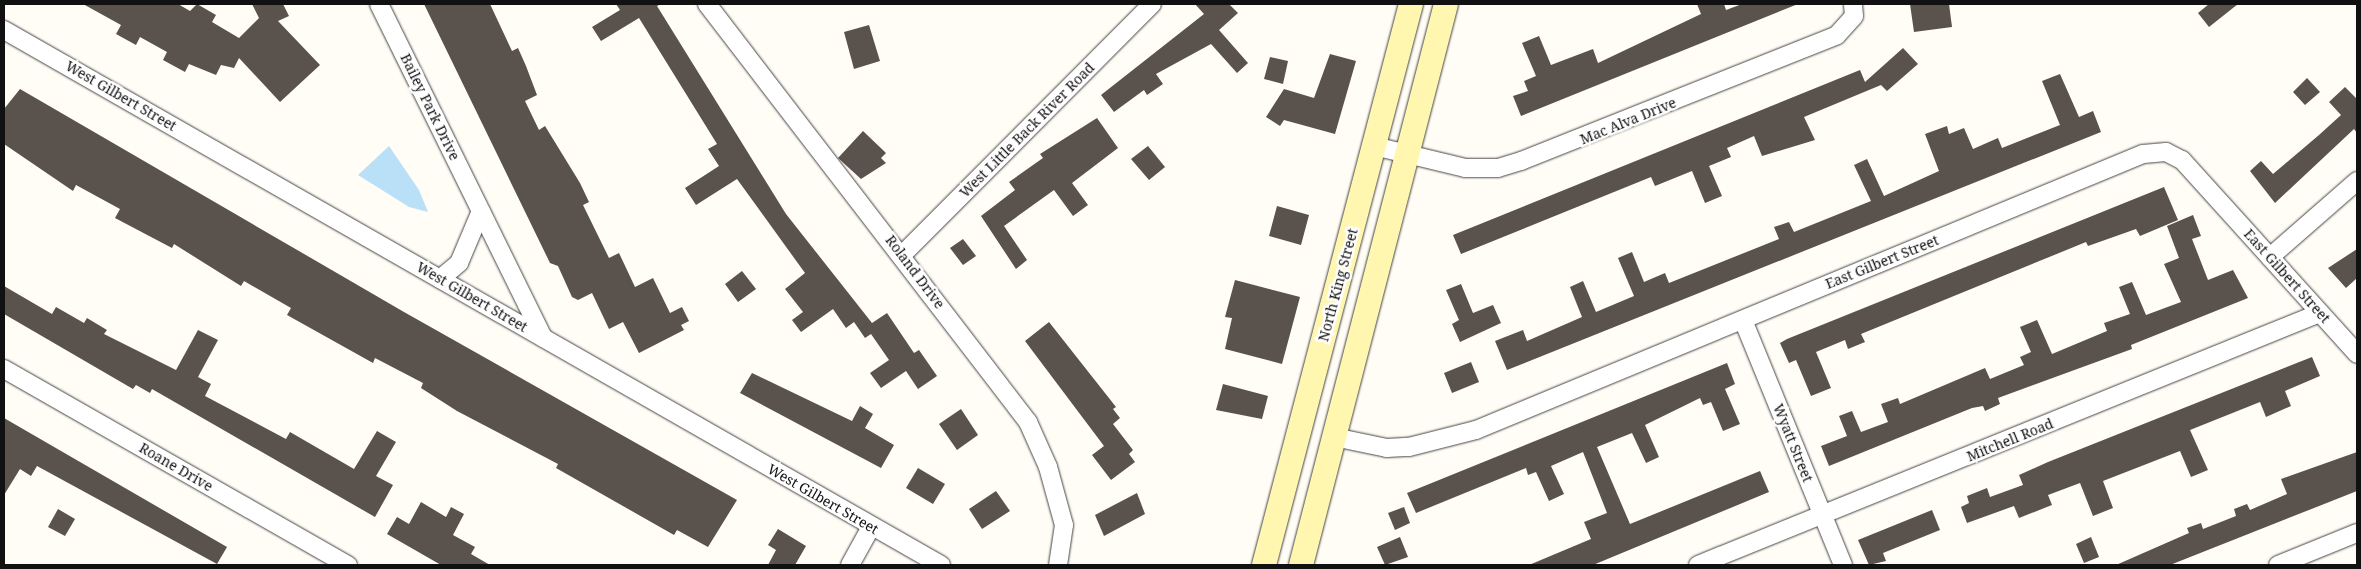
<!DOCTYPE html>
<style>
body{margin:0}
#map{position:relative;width:2361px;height:569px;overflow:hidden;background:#fffdf5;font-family:"Noto Serif",serif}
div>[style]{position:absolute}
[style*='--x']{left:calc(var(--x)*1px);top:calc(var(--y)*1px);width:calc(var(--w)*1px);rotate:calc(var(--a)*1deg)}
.water>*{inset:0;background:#b9e0f7}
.building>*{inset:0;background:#5a524d}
.roads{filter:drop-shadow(0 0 1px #444) drop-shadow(0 0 1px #444)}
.street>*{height:18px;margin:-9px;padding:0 9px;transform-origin:9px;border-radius:9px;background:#fff}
.secondary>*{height:24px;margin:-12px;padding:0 12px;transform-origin:12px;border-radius:12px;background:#fff6b0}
span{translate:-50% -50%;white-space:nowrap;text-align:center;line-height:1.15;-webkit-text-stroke:5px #fff;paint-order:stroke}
.street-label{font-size:14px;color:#111}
.frame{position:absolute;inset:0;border:5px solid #111;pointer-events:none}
</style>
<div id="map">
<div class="water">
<div style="clip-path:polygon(389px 146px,419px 190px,428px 212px,409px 207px,358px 175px)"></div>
</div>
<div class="building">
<div style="clip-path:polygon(83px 4px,178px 4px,190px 11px,197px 4px,216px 15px,212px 22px,239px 38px,259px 18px,252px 4px,283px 4px,289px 16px,278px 21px,320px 65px,280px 102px,239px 58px,234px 68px,221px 65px,216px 75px,189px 64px,185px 72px,163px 60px,167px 52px,140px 37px,136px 45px,116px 34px,121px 25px)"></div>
<div style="clip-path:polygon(424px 4px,490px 4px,512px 51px,518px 48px,526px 66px,537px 95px,525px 101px,539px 130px,545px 126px,580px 183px,589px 202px,583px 205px,609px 258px,619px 253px,635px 287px,653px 278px,670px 313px,682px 307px,689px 321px,681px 325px,684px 330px,639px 353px,623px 322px,609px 329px,592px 293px,578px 300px,572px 297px,558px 266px,550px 263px)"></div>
<div style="clip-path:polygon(616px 4px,661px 4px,657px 6px,786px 214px,872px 323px,887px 313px,914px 353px,919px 350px,937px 376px,918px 389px,906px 371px,881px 388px,870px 373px,889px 360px,871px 334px,865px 338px,854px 322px,846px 328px,833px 309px,801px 332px,792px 320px,803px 312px,785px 289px,805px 273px,737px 179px,696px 205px,685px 188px,719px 166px,708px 149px,717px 144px,639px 18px,601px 41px,592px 27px,620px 10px)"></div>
<div style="clip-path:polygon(1195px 4px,1229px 4px,1238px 13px,1219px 30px,1248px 63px,1237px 73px,1211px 44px,1156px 74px,1163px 84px,1147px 95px,1144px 90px,1114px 112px,1101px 95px,1204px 14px)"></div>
<div style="clip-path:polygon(1697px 4px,1724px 4px,1726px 10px,1742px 4px,1798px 4px,1521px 116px,1513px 96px,1528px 91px,1524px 81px,1536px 76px,1522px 43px,1539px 36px,1551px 65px,1593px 49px,1598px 63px,1701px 14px)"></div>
<div style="clip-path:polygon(1910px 4px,1949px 4px,1952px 27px,1914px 32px)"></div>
<div style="clip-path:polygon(2209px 4px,2238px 4px,2209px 27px,2198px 13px)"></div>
<div style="clip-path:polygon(869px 25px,880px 61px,854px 69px,844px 32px)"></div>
<div style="clip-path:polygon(1903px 48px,1918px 64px,1887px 91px,1881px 85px,1804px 117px,1815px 140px,1762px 156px,1754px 136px,1727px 148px,1731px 157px,1709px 166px,1722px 196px,1705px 203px,1692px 171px,1655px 186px,1651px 177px,1461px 254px,1453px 235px,1860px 70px,1865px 82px)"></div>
<div style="clip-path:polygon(1330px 54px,1356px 61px,1335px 134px,1284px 120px,1280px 126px,1266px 117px,1284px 89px,1314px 98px)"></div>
<div style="clip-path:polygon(1270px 57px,1288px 61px,1283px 84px,1264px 79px)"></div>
<div style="clip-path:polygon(2060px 74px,2079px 117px,2093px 111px,2101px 132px,1507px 370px,1495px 341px,1523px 330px,1527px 341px,1582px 317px,1570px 287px,1583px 281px,1596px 312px,1634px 296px,1618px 258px,1632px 252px,1644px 282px,1665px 273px,1669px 283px,1779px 239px,1774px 227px,1789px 222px,1794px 232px,1871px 201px,1854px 165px,1867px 159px,1884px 196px,1939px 171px,1925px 134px,1947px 126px,1949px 134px,1964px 128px,1973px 149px,1998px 138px,2002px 148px,2060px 125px,2042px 81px)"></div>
<div style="clip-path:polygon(2307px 78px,2320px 92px,2305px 105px,2293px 92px)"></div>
<div style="clip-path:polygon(2345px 87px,2357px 99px,2357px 133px,2354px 129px,2275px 203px,2250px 171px,2261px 161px,2273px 174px,2319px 135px,2341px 115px,2329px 102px)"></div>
<div style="clip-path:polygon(20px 89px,404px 312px,737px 500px,708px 547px,677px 530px,674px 535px,556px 468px,558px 464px,457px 411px,421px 388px,423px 383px,375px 358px,373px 363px,287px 315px,291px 308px,244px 281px,241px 286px,174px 244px,172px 248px,115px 218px,120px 209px,76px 185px,73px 191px,4px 144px,4px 109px)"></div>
<div style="clip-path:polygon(1097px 118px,1118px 148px,1072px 183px,1088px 205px,1073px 216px,1054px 190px,1004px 226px,1027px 260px,1016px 269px,981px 216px,1015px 190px,1009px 182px,1043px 158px,1040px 154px)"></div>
<div style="clip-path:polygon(863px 131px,886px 153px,881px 158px,886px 163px,861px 179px,838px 158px)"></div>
<div style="clip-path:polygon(1148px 146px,1165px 167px,1149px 180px,1131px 159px)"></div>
<div style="clip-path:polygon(2164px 187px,2178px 220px,2140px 236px,2136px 229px,2088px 246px,2086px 242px,1861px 334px,1865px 342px,1848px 349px,1845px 340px,1816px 352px,1831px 388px,1811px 396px,1796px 360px,1789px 363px,1780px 343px,1787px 339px)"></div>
<div style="clip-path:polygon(1277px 206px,1309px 215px,1301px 245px,1269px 236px)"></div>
<div style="clip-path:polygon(2193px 215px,2201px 236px,2192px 239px,2208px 280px,2233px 270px,2248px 298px,2131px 345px,2132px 349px,1998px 398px,2000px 404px,1985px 411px,1983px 406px,1972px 408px,1829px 466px,1821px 446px,1847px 436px,1839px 416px,1852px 411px,1861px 432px,1888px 422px,1881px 404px,1898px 398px,1900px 404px,1985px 368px,1990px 379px,2024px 365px,2020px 357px,2031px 352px,2020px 327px,2037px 320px,2052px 354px,2107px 331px,2104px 323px,2130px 314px,2119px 287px,2132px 282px,2146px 315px,2181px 302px,2164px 264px,2179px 258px,2167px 226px)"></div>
<div style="clip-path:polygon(963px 239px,976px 256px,963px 265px,950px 248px)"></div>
<div style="clip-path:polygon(2357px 249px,2357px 278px,2346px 288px,2328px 268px)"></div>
<div style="clip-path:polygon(742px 271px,756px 289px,738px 302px,725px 284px)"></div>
<div style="clip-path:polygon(1235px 280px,1300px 297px,1282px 364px,1225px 349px,1232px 318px,1225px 317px)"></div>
<div style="clip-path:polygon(1461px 284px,1473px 313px,1493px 305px,1501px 323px,1460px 342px,1452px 324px,1459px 320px,1446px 290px)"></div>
<div style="clip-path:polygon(4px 286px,52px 314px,56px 307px,84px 323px,87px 318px,107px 330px,104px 334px,176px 370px,198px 330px,218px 340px,198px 377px,211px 384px,205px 396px,286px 439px,290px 432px,354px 469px,377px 431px,396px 442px,376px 476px,393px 485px,375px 517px,152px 389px,150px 393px,136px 385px,133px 389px,4px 314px)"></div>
<div style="clip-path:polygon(1049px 322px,1116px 407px,1113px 409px,1120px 418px,1113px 424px,1133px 450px,1129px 454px,1135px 462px,1111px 480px,1092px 455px,1104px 446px,1025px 341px)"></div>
<div style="clip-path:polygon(2312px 357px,2320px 376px,2285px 391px,2291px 406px,2266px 417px,2260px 402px,2190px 430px,2208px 470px,2191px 477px,2180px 451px,2103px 481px,2113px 508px,2093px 516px,2080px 483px,2048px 495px,2052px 505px,2019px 518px,2014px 506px,1967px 523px,1961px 507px,1969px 503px,1967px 496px,1987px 488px,1990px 497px,2023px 485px,2019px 475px,2048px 462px)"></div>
<div style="clip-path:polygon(1471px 362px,1479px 382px,1452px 393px,1444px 373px)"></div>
<div style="clip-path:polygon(1727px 363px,1735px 384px,1725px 389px,1740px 424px,1723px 431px,1711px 402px,1703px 405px,1700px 398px,1645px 425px,1659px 457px,1646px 463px,1632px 433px,1597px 447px,1630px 524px,1760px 471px,1769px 492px,1593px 565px,1529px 565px,1591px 539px,1584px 522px,1607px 513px,1583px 452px,1551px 466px,1564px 494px,1549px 501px,1536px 472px,1528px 475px,1526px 468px,1416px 513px,1407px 493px)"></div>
<div style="clip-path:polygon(752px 373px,852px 421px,860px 406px,873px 414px,865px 428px,894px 445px,881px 468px,740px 393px)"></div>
<div style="clip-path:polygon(1223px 384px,1268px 396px,1262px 419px,1216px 410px)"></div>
<div style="clip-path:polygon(961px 409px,978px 435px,957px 450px,939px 424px)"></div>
<div style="clip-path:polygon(4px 418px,227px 547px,217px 564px,37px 466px,31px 476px,20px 469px,4px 495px)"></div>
<div style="clip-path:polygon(2357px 452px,2357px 491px,2170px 565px,2116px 565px,2189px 533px,2187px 528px,2201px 523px,2203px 529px,2236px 516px,2234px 509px,2247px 504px,2250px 510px,2287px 494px,2281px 479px)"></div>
<div style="clip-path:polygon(918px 468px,945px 484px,933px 504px,906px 488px)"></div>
<div style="clip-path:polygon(996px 491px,1010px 511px,982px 529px,969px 509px)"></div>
<div style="clip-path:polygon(1137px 493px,1145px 514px,1104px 536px,1095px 515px)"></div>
<div style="clip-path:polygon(421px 502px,446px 517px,451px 507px,464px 514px,453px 535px,475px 547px,471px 554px,490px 565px,441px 565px,387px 534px,397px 517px,409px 524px)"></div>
<div style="clip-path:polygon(1404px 507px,1410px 523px,1395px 530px,1388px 513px)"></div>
<div style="clip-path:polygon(58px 509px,75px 519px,65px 536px,48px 527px)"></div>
<div style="clip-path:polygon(1932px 510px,1940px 530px,1883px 553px,1886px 561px,1869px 565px,1858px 540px)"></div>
<div style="clip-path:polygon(778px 529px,806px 546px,795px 565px,768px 565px,776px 550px,768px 545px)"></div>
<div style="clip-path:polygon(1400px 537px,1408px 557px,1385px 565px,1377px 547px)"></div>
<div style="clip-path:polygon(2091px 537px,2099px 557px,2084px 563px,2076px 544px)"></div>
</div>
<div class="roads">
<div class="street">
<div style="--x:379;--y:4;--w:372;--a:63.8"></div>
<div style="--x:707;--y:4;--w:527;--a:52.48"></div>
<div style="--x:1028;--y:422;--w:49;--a:66"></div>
<div style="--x:1048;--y:467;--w:60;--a:74.6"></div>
<div style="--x:1064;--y:525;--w:40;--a:98.5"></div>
<div style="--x:4;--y:30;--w:1079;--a:29.73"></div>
<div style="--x:1374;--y:146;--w:94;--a:13.6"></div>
<div style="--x:1465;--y:168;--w:33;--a:0"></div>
<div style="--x:1498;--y:168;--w:24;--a:-17"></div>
<div style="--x:1521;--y:161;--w:340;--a:-21.7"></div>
<div style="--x:1837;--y:35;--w:25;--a:-48"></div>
<div style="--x:1854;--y:16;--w:12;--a:-95"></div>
<div style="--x:902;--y:255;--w:354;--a:-45.1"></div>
<div style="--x:2270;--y:257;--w:116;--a:-41.1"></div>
<div style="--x:440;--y:279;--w:25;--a:-40"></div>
<div style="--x:459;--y:263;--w:56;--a:-67.1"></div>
<div style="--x:1743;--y:320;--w:265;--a:67.8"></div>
<div style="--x:4;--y:369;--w:396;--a:29.7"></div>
<div style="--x:1334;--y:437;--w:54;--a:11.7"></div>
<div style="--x:1387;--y:448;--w:22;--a:-3"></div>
<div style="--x:1409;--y:447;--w:69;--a:-14.2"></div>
<div style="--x:1476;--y:430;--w:722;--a:-22.48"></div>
<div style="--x:2143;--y:154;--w:23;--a:-5"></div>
<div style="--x:2166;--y:152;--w:18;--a:27"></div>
<div style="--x:2182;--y:160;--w:261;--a:47.9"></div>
<div style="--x:850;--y:565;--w:43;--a:-61.1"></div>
<div style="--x:1698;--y:565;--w:671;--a:-22.06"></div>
<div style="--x:2278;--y:565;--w:85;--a:-22.1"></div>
</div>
<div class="secondary">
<div style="--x:1264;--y:565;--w:580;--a:-75.32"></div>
<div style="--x:1301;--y:565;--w:579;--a:-75.51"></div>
</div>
</div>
<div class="street-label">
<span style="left:121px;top:96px;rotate:30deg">West Gilbert Street</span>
<span style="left:430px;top:107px;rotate:64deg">Bailey Park Drive</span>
<span style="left:1628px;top:121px;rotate:-22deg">Mac Alva Drive</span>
<span style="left:1027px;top:130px;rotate:-45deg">West Little Back River Road</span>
<span style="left:1882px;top:262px;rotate:-22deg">East Gilbert Street</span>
<span style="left:915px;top:272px;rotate:53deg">Roland Drive</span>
<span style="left:2287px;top:276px;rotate:48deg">East Gilbert Street</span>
<span style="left:1338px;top:285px;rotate:-75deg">North King Street</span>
<span style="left:472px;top:297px;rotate:30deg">West Gilbert Street</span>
<span style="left:2010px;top:440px;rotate:-22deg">Mitchell Road</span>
<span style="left:1793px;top:443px;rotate:68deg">Wyatt Street</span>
<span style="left:176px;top:467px;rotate:30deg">Roane Drive</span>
<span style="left:823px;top:499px;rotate:30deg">West Gilbert Street</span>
</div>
<div class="frame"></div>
</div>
